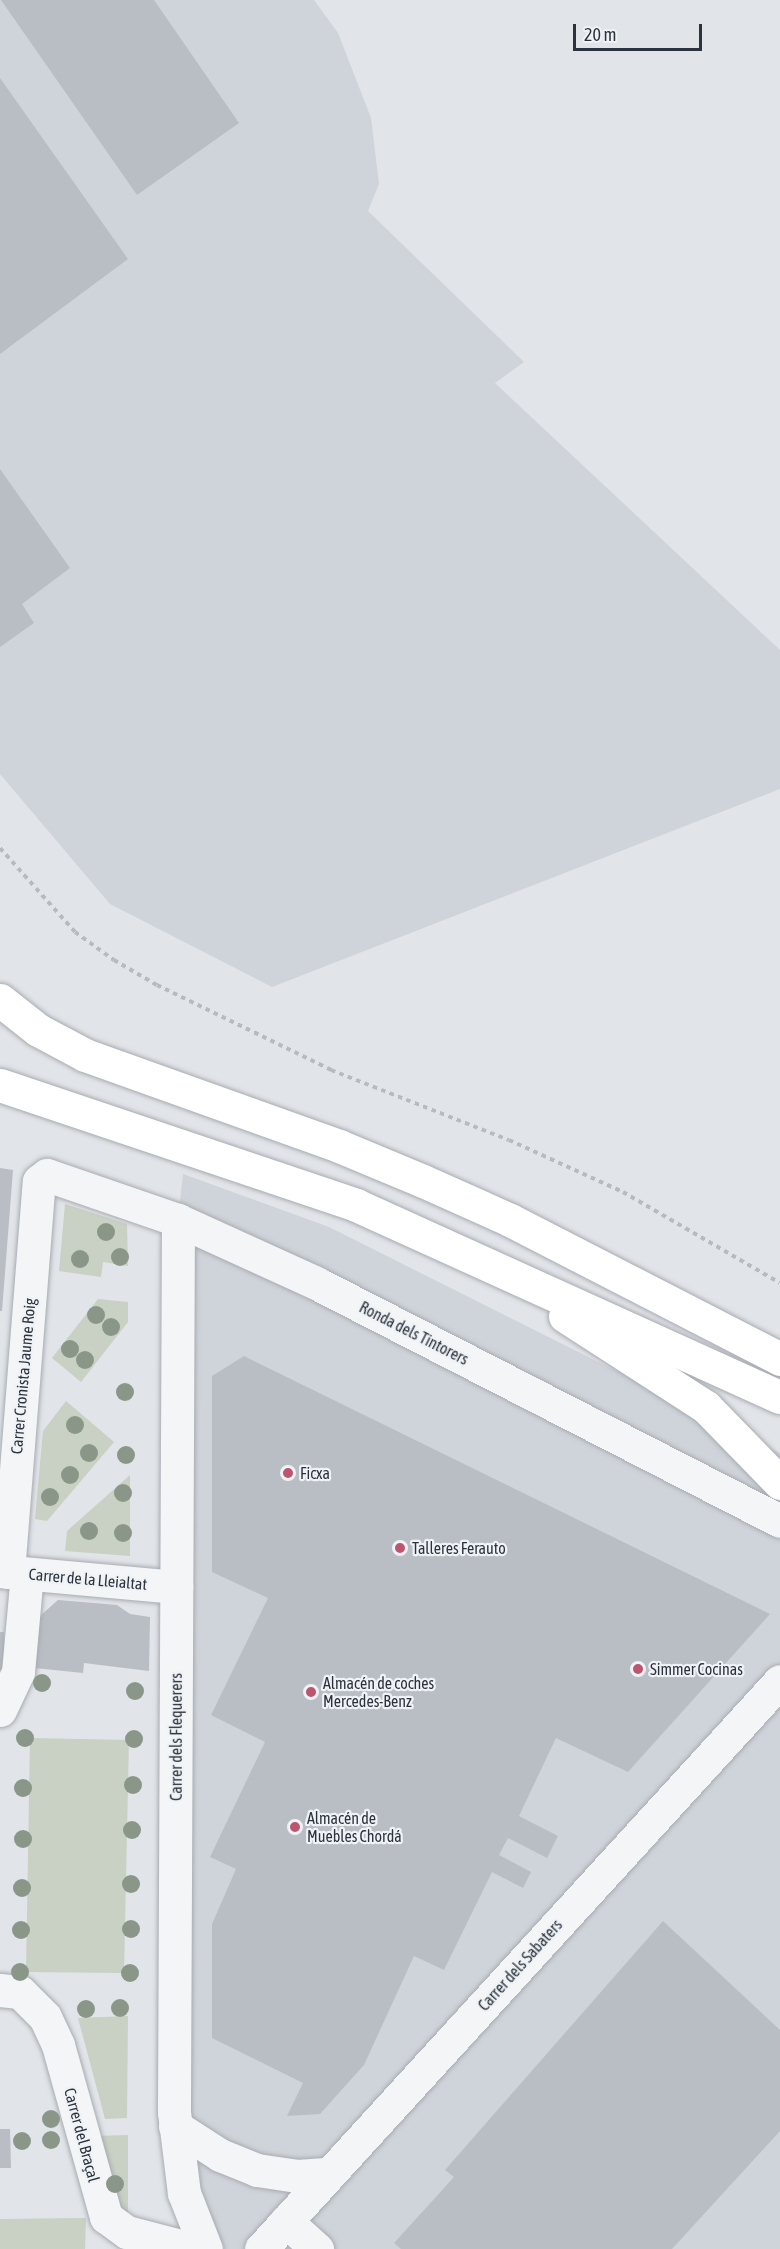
<!DOCTYPE html>
<meta charset="utf-8">
<style>
body{margin:0}
#map{position:relative;width:780px;height:2249px;overflow:hidden;background:#e1e4e8;font-family:"Asap Condensed",sans-serif}
div>[style]{position:absolute}
[style*='--x']{left:calc(var(--x)*1px);top:calc(var(--y)*1px);width:calc(var(--w)*1px);rotate:calc(var(--a)*1deg)}
.built>*{inset:0;background:#cfd4da}
.green>*{inset:0;background:#c8d1c3}
.building>*{inset:0;background:#b9bec4}
.path>*{height:4px;margin-top:-2px;transform-origin:0;background:repeating-linear-gradient(90deg,#b7bbc0 0 4.5px,transparent 0 9px)}
.roads{filter:drop-shadow(0 0 2px #a7acb2) drop-shadow(0 0 2px #a7acb2)}
.street>*{height:33px;margin:-16.5px;padding:0 16.5px;transform-origin:16.5px;border-radius:16.5px;background:#f3f5f7}
.primary>*{height:33px;margin:-16.5px;padding:0 16.5px;transform-origin:16.5px;border-radius:16.5px;background:#fff}
.trees>*{width:18px;height:18px;margin:-9px;border-radius:50%;background:#8a9788}
.dots>*{width:16px;height:16px;translate:-50% -50%;box-sizing:border-box;border:3px solid #f0f3f6;border-radius:50%}
span{translate:-50% -50%;white-space:nowrap;text-align:center;line-height:1.15;-webkit-text-stroke:4.5px #f0f3f6;paint-order:stroke}
.street-label{font-size:16px;color:#2b343e}
.poi-label{font-size:16px;color:#2b343e}
.left{translate:0 -50%;text-align:left}
.scale{position:absolute;left:573px;top:24px;width:129px;height:27px;box-sizing:border-box;border:3px solid #2b343e;border-top:0;padding-left:8px;font-size:18px;line-height:21px;white-space:nowrap;color:#2b343e;-webkit-text-stroke:4px #f0f3f6;paint-order:stroke}
</style>
<div id="map">
<div class="built">
<div style="clip-path:polygon(0 0,314px 0,338px 33px,371px 118px,379px 184px,368px 211px,524px 362px,495px 383px,780px 650px,780px 789px,272px 987px,110px 904px,0 774px)"></div>
<div style="clip-path:polygon(183px 1174px,329px 1227px,780px 1453px,780px 2249px,206px 2249px,184px 2193px,178px 1220px)"></div>
</div>
<div class="green">
<div style="clip-path:polygon(65px 1204px,127px 1224px,128px 1266px,103px 1262px,101px 1277px,59px 1271px)"></div>
<div style="clip-path:polygon(98px 1299px,128px 1302px,128px 1322px,81px 1382px,52px 1358px)"></div>
<div style="clip-path:polygon(66px 1401px,114px 1442px,47px 1521px,35px 1519px,43px 1431px)"></div>
<div style="clip-path:polygon(130px 1475px,130px 1556px,65px 1551px,67px 1531px)"></div>
<div style="clip-path:polygon(30px 1738px,129px 1740px,124px 1973px,26px 1972px)"></div>
<div style="clip-path:polygon(128px 2016px,127px 2118px,105px 2119px,78px 2018px)"></div>
<div style="clip-path:polygon(128px 2135px,128px 2220px,114px 2210px,94px 2136px)"></div>
<div style="clip-path:polygon(86px 2218px,85px 2249px,0 2249px,0 2219px)"></div>
</div>
<div class="building">
<div style="clip-path:polygon(1px 0,154px 0,239px 123px,137px 195px)"></div>
<div style="clip-path:polygon(0 78px,128px 259px,0 354px)"></div>
<div style="clip-path:polygon(0 469px,70px 568px,22px 604px,34px 623px,0 647px)"></div>
<div style="clip-path:polygon(0 1168px,13px 1170px,2px 1311px,0 1311px)"></div>
<div style="clip-path:polygon(244px 1356px,770px 1614px,628px 1772px,556px 1738px,519px 1816px,558px 1836px,547px 1858px,508px 1838px,499px 1855px,531px 1872px,523px 1888px,492px 1872px,444px 1970px,414px 1956px,364px 2065px,320px 2114px,287px 2116px,303px 2083px,212px 2038px,212px 1924px,236px 1869px,210px 1857px,265px 1742px,211px 1715px,268px 1598px,212px 1572px,212px 1376px)"></div>
<div style="clip-path:polygon(58px 1600px,117px 1605px,130px 1614px,150px 1617px,149px 1671px,84px 1663px,83px 1673px,35px 1668px,40px 1616px)"></div>
<div style="clip-path:polygon(0 1632px,4px 1632px,4px 1670px,0 1670px)"></div>
<div style="clip-path:polygon(663px 1921px,780px 2030px,780px 2131px,672px 2249px,401px 2249px,394px 2243px,454px 2177px,445px 2170px)"></div>
<div style="clip-path:polygon(0 2129px,10px 2129px,11px 2168px,0 2168px)"></div>
</div>
<div class="path">
<div style="--x:0;--y:848;--w:113;--a:48.2"></div>
<div style="--x:75;--y:932;--w:48;--a:35.7"></div>
<div style="--x:114;--y:960;--w:50;--a:30.2"></div>
<div style="--x:157;--y:985;--w:194;--a:26"></div>
<div style="--x:331;--y:1070;--w:191;--a:21.5"></div>
<div style="--x:509;--y:1140;--w:125;--a:24.5"></div>
<div style="--x:623;--y:1192;--w:181;--a:30.1"></div>
</div>
<div class="roads">
<div class="street">
<div style="--x:178;--y:1220;--w:892;--a:90.26"></div>
<div style="--x:174;--y:2112;--w:82;--a:83"></div>
<div style="--x:184;--y:2193;--w:60;--a:68.6"></div>
<div style="--x:0;--y:1571;--w:177;--a:5.2"></div>
<div style="--x:8;--y:1572;--w:392;--a:-85.5"></div>
<div style="--x:39;--y:1181;--w:10;--a:-37"></div>
<div style="--x:47;--y:1175;--w:139;--a:19"></div>
<div style="--x:178;--y:1220;--w:152;--a:24.5"></div>
<div style="--x:316;--y:1283;--w:521;--a:27.15"></div>
<div style="--x:0;--y:1710;--w:42;--a:-64.7"></div>
<div style="--x:18;--y:1672;--w:98;--a:-84.8"></div>
<div style="--x:0;--y:1990;--w:20;--a:6"></div>
<div style="--x:20;--y:1992;--w:35;--a:45"></div>
<div style="--x:45;--y:2017;--w:31;--a:65"></div>
<div style="--x:58;--y:2045;--w:179;--a:74.4"></div>
<div style="--x:106;--y:2217;--w:26;--a:36"></div>
<div style="--x:127;--y:2232;--w:67;--a:14.7"></div>
<div style="--x:175;--y:2126;--w:54;--a:32.8"></div>
<div style="--x:220;--y:2155;--w:40;--a:22"></div>
<div style="--x:257;--y:2170;--w:40;--a:8.5"></div>
<div style="--x:297;--y:2176;--w:32;--a:-4"></div>
<div style="--x:286;--y:2221;--w:42;--a:42.1"></div>
<div style="--x:261;--y:2249;--w:769;--a:-47.58"></div>
</div>
<div class="primary">
<div style="--x:0;--y:1000;--w:48;--a:38.3"></div>
<div style="--x:38;--y:1030;--w:53;--a:28"></div>
<div style="--x:85;--y:1055;--w:270;--a:19.7"></div>
<div style="--x:339;--y:1146;--w:91;--a:22.6"></div>
<div style="--x:423;--y:1181;--w:95;--a:24.1"></div>
<div style="--x:510;--y:1220;--w:304;--a:27.2"></div>
<div style="--x:0;--y:1085;--w:376;--a:18.6"></div>
<div style="--x:356;--y:1205;--w:465;--a:24.4"></div>
<div style="--x:565;--y:1316;--w:168;--a:32.8"></div>
<div style="--x:706;--y:1407;--w:106;--a:45.8"></div>
</div>
</div>
<div class="trees">
<div style="left:106px;top:1232px"></div>
<div style="left:120px;top:1257px"></div>
<div style="left:80px;top:1259px"></div>
<div style="left:96px;top:1315px"></div>
<div style="left:111px;top:1327px"></div>
<div style="left:70px;top:1349px"></div>
<div style="left:85px;top:1360px"></div>
<div style="left:125px;top:1392px"></div>
<div style="left:75px;top:1425px"></div>
<div style="left:89px;top:1453px"></div>
<div style="left:126px;top:1455px"></div>
<div style="left:70px;top:1475px"></div>
<div style="left:123px;top:1493px"></div>
<div style="left:50px;top:1497px"></div>
<div style="left:89px;top:1531px"></div>
<div style="left:123px;top:1533px"></div>
<div style="left:42px;top:1683px"></div>
<div style="left:135px;top:1691px"></div>
<div style="left:25px;top:1738px"></div>
<div style="left:134px;top:1739px"></div>
<div style="left:133px;top:1785px"></div>
<div style="left:23px;top:1788px"></div>
<div style="left:132px;top:1830px"></div>
<div style="left:23px;top:1839px"></div>
<div style="left:131px;top:1884px"></div>
<div style="left:22px;top:1888px"></div>
<div style="left:131px;top:1929px"></div>
<div style="left:21px;top:1930px"></div>
<div style="left:20px;top:1972px"></div>
<div style="left:130px;top:1973px"></div>
<div style="left:120px;top:2008px"></div>
<div style="left:86px;top:2009px"></div>
<div style="left:51px;top:2119px"></div>
<div style="left:51px;top:2140px"></div>
<div style="left:22px;top:2141px"></div>
<div style="left:115px;top:2184px"></div>
</div>
<div class="dots">
<div style="left:288px;top:1473px;background:#be556e"></div>
<div style="left:400px;top:1548px;background:#be556e"></div>
<div style="left:638px;top:1669px;background:#be556e"></div>
<div style="left:311px;top:1692px;background:#be556e"></div>
<div style="left:295px;top:1827px;background:#be556e"></div>
</div>
<div class="street-label">
<span style="left:414px;top:1333px;rotate:27deg">Ronda dels Tintorers</span>
<span style="left:23px;top:1376px;rotate:-85deg">Carrer Cronista Jaume Roig</span>
<span style="left:88px;top:1579px;rotate:5deg">Carrer de la Lleialtat</span>
<span style="left:176px;top:1737px;rotate:-90deg">Carrer dels Flequerers</span>
<span style="left:520px;top:1965px;rotate:-48deg">Carrer dels Sabaters</span>
<span style="left:82px;top:2135px;rotate:75deg">Carrer del Braçal</span>
</div>
<div class="poi-label">
<span class="left" style="left:300px;top:1473px">Ficxa</span>
<span class="left" style="left:412px;top:1548px">Talleres Ferauto</span>
<span class="left" style="left:650px;top:1669px">Simmer Cocinas</span>
<span class="left" style="left:323px;top:1692px">Almacén de coches<br>Mercedes-Benz</span>
<span class="left" style="left:307px;top:1827px">Almacén de<br>Muebles Chordá</span>
</div>
<div class="scale">20 m</div>
</div>
